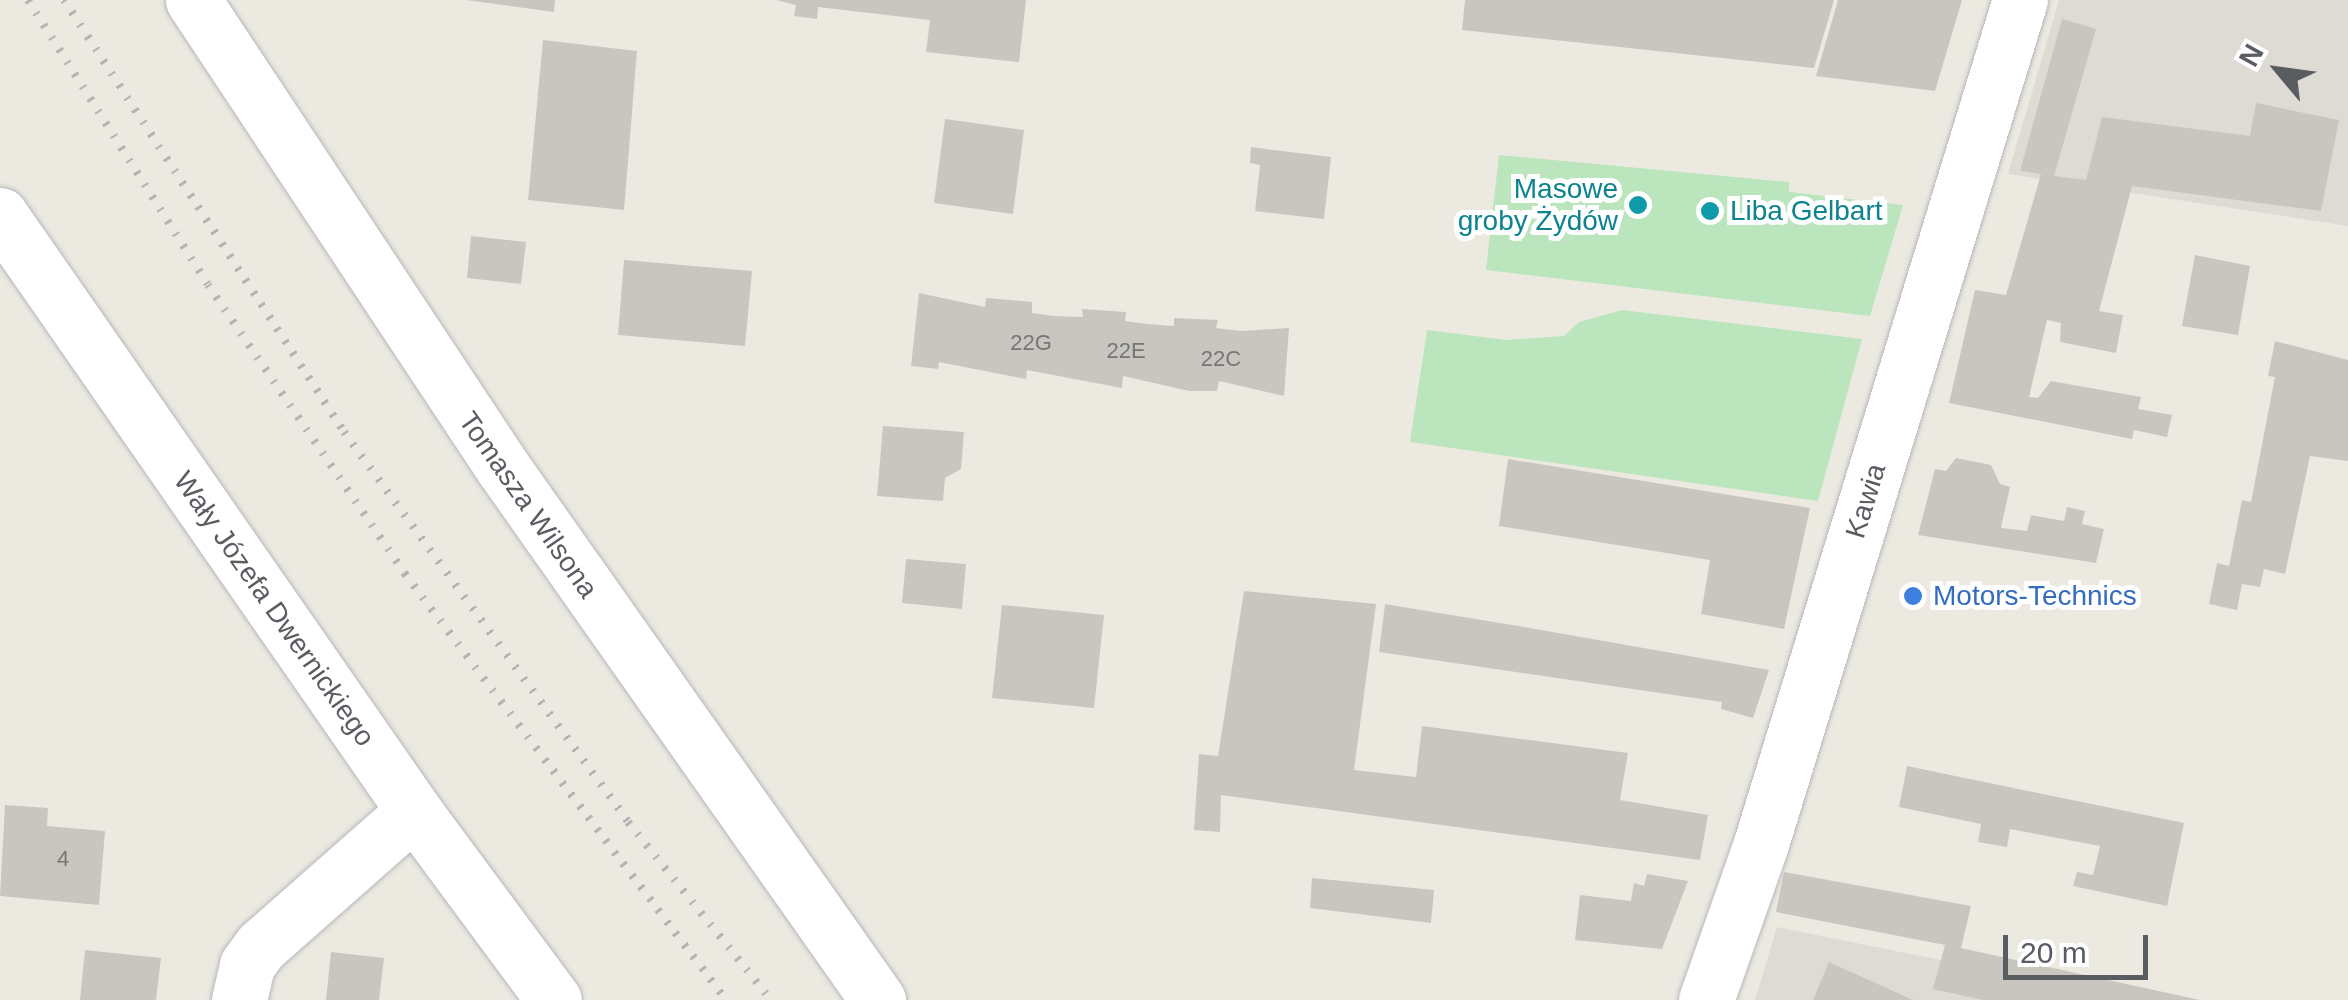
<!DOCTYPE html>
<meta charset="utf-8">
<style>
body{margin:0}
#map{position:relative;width:2348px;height:1000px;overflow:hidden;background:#eceae0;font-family:Arial,sans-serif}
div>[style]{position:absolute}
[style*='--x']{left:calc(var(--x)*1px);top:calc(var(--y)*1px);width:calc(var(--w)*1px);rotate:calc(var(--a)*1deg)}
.industrial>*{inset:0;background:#dddbd4}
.green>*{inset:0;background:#bbe5bc}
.building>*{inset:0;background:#c9c6bf}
.roads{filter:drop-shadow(0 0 2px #b6b8bd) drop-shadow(0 0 2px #b6b8bd)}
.minor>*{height:55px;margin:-27.5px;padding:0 27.5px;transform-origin:27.5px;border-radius:27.5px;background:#fff}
.rail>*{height:8px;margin-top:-4px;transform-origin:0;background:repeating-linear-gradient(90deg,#b2b3b3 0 2.5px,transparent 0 14.5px)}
.dots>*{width:28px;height:28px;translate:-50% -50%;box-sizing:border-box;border:5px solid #fff;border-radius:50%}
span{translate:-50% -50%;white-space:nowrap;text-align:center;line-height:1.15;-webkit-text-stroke:10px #fff;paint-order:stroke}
.number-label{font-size:22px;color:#757678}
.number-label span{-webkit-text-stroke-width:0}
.culture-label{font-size:28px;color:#0d838f}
.right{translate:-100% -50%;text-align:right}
.left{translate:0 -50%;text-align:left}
.street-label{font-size:28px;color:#595c61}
.shop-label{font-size:28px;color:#366cbe}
.north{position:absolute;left:2228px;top:20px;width:100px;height:100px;-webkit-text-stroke:8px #fff;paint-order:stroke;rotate:299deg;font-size:28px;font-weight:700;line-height:40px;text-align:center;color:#595c61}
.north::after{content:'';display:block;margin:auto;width:35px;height:45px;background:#595c61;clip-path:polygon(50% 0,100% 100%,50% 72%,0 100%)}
.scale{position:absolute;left:2003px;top:935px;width:145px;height:45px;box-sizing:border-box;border:5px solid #595c61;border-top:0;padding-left:12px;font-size:30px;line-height:35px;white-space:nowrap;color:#595c61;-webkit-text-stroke:8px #fff;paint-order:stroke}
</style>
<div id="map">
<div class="industrial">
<div style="clip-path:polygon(2059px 0,2348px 0,2348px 226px,2008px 174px)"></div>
<div style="clip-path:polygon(1777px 927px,2140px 1000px,1755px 1000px)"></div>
</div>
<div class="green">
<div style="clip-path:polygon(1499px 155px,1789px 182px,1789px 192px,1903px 205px,1870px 316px,1486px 270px)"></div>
<div style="clip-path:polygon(1622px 310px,1862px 339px,1818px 501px,1410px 442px,1427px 330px,1506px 340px,1564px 336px,1579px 322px)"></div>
</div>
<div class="building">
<div style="clip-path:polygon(466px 0,555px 0,554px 12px)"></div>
<div style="clip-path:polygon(776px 0,1026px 0,1019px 62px,926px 52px,930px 20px,818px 7px,817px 19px,794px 16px,796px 5px)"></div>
<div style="clip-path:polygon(1465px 0,1834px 0,1814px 68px,1462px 30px)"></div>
<div style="clip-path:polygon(1838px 0,1962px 0,1935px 91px,1816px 76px)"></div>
<div style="clip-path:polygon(2062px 19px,2096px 29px,2054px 176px,2086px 180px,2102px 117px,2250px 136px,2256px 103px,2339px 120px,2321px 211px,2132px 186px,2099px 311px,2123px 315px,2116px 353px,2060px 342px,2061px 323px,2047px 320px,2029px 397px,2038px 398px,2051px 381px,2141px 397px,2138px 409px,2172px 415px,2167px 437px,2134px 430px,2132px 439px,1949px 403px,1975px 290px,2006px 295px,2041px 174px,2020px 171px)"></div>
<div style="clip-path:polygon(543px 40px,637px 51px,624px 210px,528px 200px)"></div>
<div style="clip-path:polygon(945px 119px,1024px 130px,1013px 214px,934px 203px)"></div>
<div style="clip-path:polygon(1251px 147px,1331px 157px,1324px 219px,1255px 211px,1260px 165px,1250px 163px)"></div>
<div style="clip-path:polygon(471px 236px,526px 242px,521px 284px,467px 278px)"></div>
<div style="clip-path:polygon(2195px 255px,2250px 266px,2238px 335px,2182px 326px)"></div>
<div style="clip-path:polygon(624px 260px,752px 271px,745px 346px,618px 335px)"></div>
<div style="clip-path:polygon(919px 293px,985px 307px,986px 298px,1032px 302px,1032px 313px,1054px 316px,1083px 317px,1082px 309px,1126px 312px,1125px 321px,1147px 324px,1174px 326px,1174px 318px,1218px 320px,1216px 328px,1241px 331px,1289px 328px,1284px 396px,1219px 381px,1217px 391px,1189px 391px,1123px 376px,1122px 388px,1027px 370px,1026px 379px,939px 362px,938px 369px,911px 366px)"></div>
<div style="clip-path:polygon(2275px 341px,2348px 360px,2348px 461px,2310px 456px,2285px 574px,2264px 569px,2260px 587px,2242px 584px,2237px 610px,2209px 604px,2217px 563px,2229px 566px,2242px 500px,2251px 502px,2275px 377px,2268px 376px)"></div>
<div style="clip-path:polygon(883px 426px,964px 432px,961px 469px,945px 478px,943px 501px,877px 496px)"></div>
<div style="clip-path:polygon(1956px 458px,1991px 465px,2000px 484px,2010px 487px,2001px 528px,2027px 531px,2031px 515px,2064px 521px,2067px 507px,2085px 511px,2082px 524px,2104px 529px,2096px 563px,1918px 535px,1935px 469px,1946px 471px)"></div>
<div style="clip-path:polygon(1508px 459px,1810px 508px,1784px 629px,1701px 614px,1710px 560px,1499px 526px)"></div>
<div style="clip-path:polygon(906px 559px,966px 564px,962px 609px,902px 603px)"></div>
<div style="clip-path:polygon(1244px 591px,1376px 604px,1354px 770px,1416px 777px,1422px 726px,1628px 753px,1620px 800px,1708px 815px,1700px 860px,1221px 795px,1220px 832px,1194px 830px,1199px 754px,1218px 756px)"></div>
<div style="clip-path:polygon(1385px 604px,1524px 627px,1769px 670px,1753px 718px,1721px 709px,1722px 702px,1379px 652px)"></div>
<div style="clip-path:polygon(1002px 605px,1104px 615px,1094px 708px,992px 698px)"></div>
<div style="clip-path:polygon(1907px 766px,2184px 823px,2167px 906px,2073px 886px,2077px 872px,2093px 875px,2100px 846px,2010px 829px,2007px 847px,1978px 842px,1981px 824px,1899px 807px)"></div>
<div style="clip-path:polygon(5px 805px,48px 808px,47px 826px,105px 831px,99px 905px,0 896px)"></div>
<div style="clip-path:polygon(1784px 872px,1971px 906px,1961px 948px,2200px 1000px,1983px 1000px,1933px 989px,1945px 945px,1776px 912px)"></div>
<div style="clip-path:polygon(1647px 874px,1688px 881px,1662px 949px,1575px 940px,1580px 895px,1631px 901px,1634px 883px,1644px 886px)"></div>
<div style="clip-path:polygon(1312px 878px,1434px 890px,1431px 923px,1310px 908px)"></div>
<div style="clip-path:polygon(85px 950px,161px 958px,156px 1000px,80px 1000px)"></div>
<div style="clip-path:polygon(331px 952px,384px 958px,379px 1000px,326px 1000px)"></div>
<div style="clip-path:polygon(1829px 962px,1913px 1000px,1813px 1000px)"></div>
</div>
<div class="roads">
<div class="minor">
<div style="--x:193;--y:0;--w:561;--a:56.48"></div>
<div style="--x:503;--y:468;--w:651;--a:54.82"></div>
<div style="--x:0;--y:215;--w:726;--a:55.21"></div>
<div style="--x:414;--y:811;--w:235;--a:53.5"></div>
<div style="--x:239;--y:1000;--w:36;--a:-77"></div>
<div style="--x:247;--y:965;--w:24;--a:-54"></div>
<div style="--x:261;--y:946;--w:204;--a:-41.4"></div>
<div style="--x:1706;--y:1000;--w:162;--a:-70.6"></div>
<div style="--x:1760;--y:847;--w:886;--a:-72.94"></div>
</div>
</div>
<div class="rail">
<div style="--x:28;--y:0;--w:337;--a:57.7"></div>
<div style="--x:208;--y:285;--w:350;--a:55.7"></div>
<div style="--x:405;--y:574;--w:533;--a:53"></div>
<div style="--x:64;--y:0;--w:515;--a:57.05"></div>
<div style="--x:344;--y:432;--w:482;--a:53.9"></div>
<div style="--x:628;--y:822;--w:228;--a:51.2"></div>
</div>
<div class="dots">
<div style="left:1638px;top:205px;background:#0f9aa8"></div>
<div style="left:1710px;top:211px;background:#0f9aa8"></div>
<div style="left:1913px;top:596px;background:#3f7fe0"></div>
</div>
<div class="number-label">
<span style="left:1031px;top:343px">22G</span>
<span style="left:1126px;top:351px">22E</span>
<span style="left:1221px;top:359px">22C</span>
<span style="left:63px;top:859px">4</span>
</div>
<div class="culture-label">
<span class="right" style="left:1618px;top:205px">Masowe<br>groby Żydów</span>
<span class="left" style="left:1730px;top:211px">Liba Gelbart</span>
</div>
<div class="street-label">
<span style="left:1866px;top:501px;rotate:-73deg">Kawia</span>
<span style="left:528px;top:505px;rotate:55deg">Tomasza Wilsona</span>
<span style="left:274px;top:609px;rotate:55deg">Wały Józefa Dwernickiego</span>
</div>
<div class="shop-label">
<span class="left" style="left:1933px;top:596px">Motors-Technics</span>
</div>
<div class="north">N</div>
<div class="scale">20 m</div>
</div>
